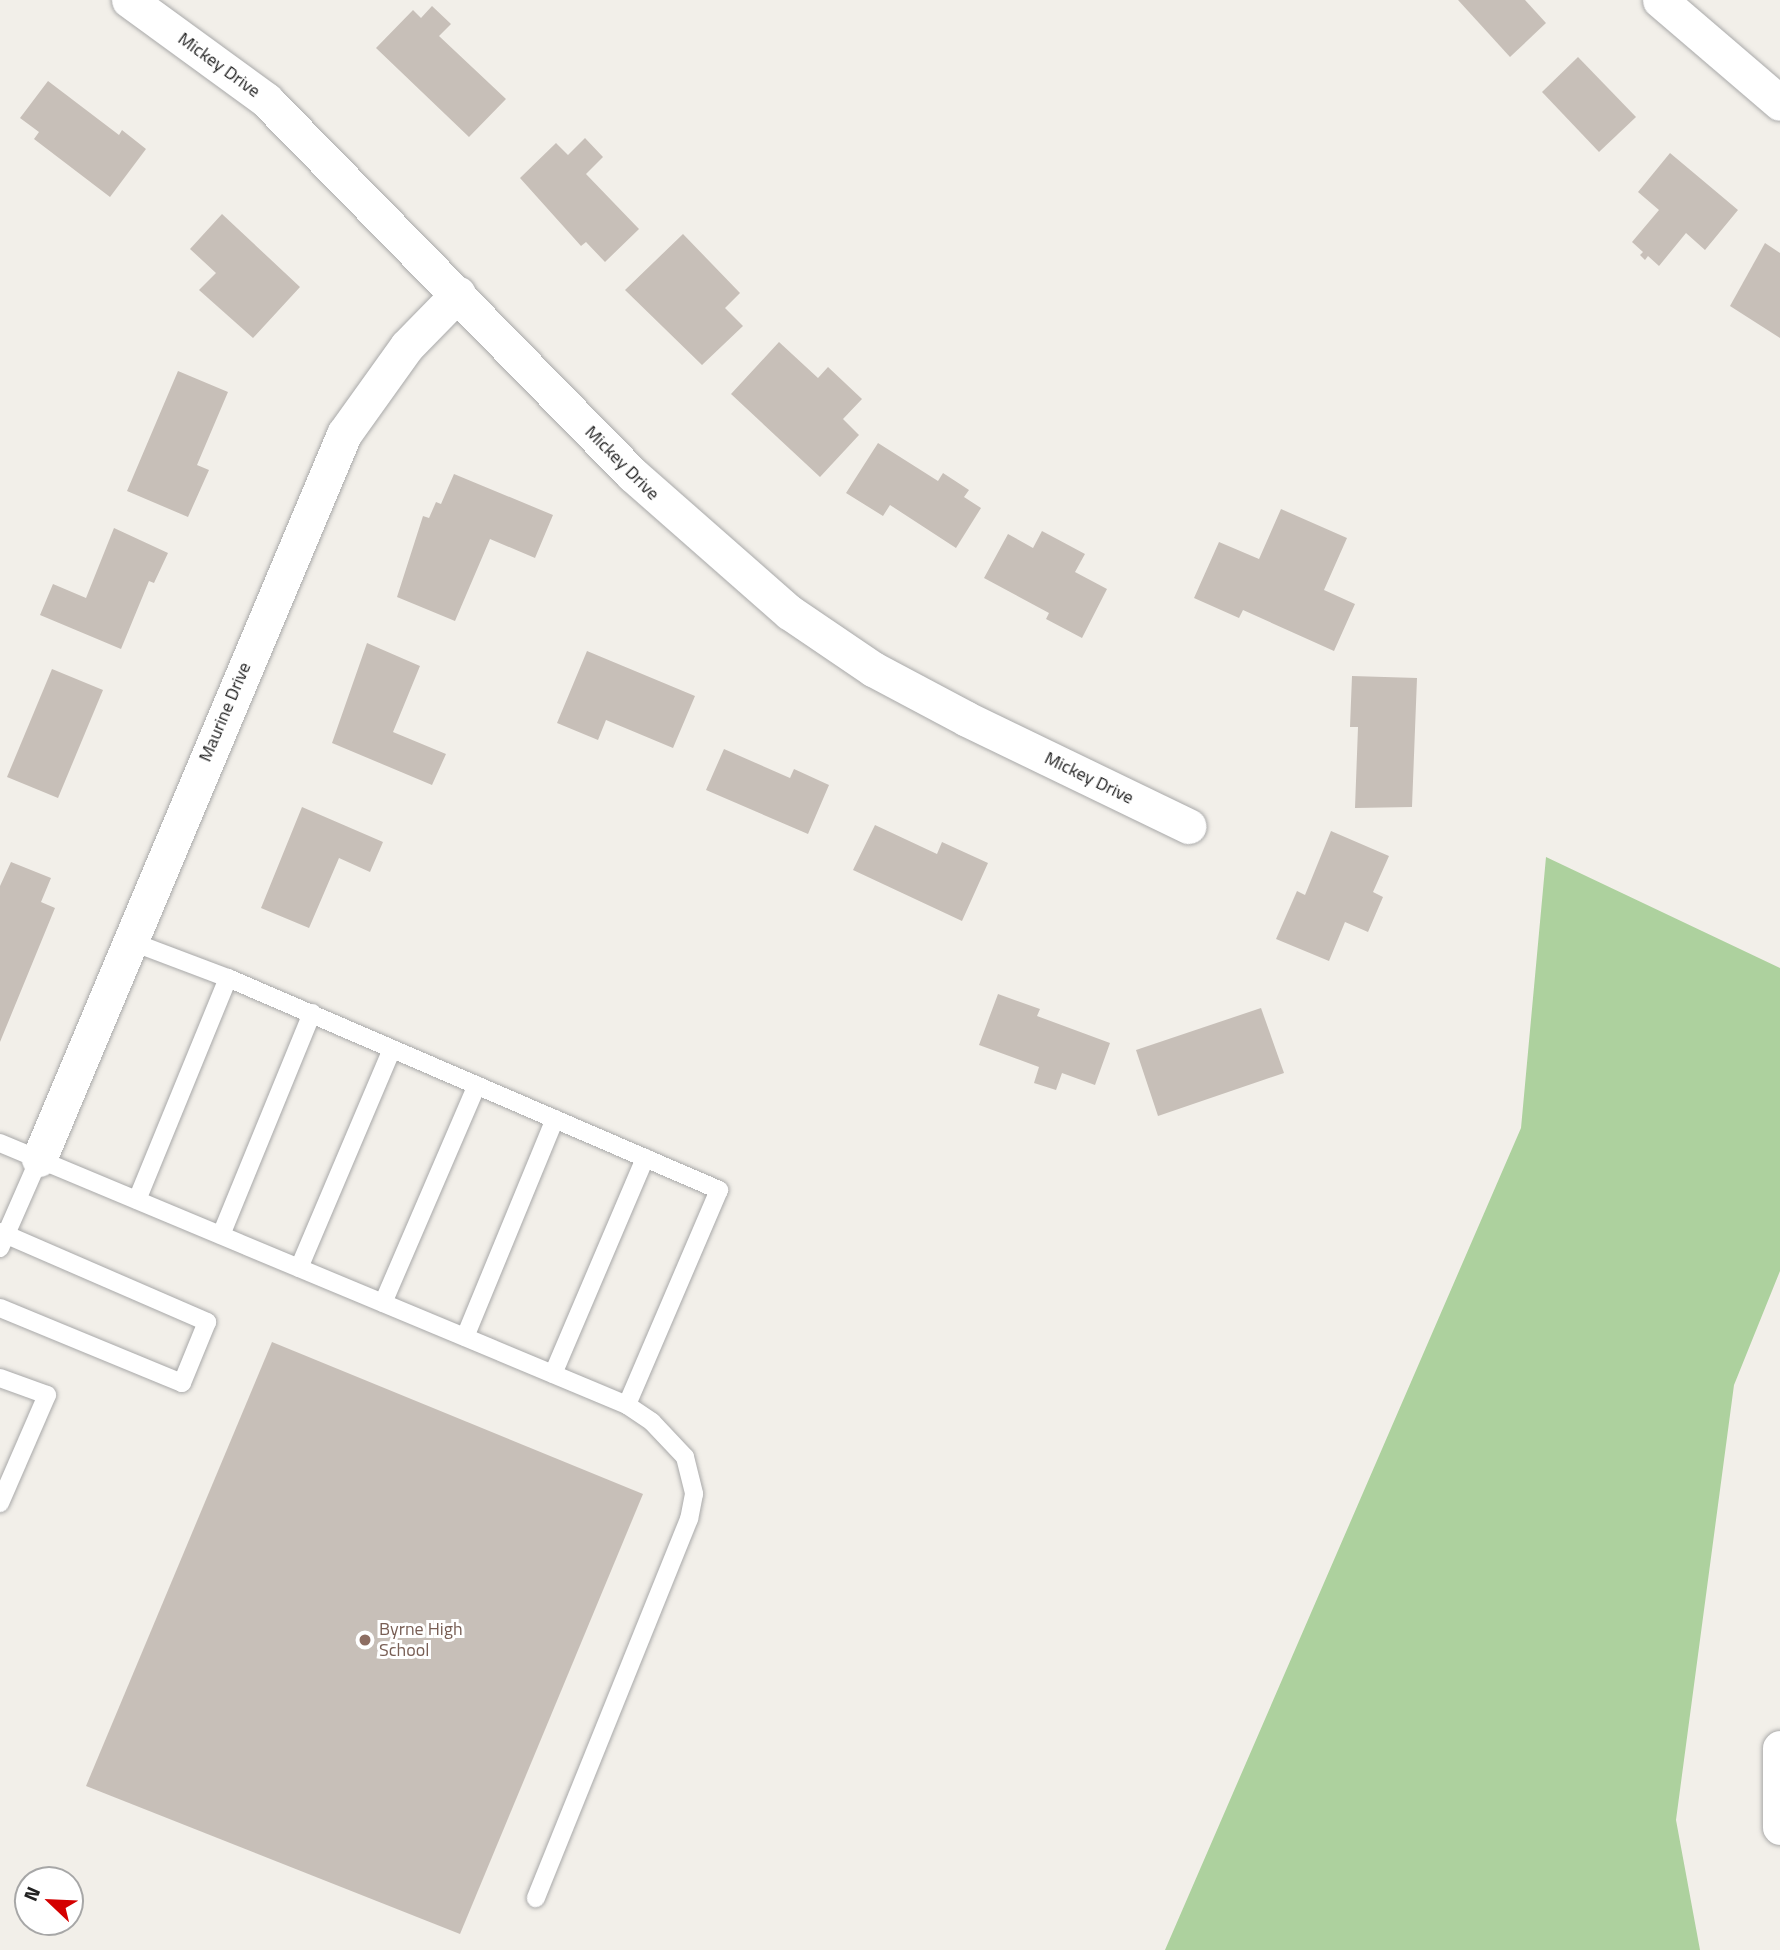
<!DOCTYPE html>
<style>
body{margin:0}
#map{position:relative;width:1780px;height:1950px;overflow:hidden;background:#f2efe9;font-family:"Titillium Web",sans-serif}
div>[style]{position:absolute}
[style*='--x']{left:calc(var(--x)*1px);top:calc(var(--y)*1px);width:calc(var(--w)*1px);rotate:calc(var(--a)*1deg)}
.forest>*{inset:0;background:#add19e}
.building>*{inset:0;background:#c7bfb8}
.roads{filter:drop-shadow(0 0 2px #a9a9a9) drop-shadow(0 0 2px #a9a9a9)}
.lane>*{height:18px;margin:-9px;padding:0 9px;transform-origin:9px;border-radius:9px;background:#fff}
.street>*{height:35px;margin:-17.5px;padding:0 17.5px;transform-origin:17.5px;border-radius:17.5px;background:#fff}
.dots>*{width:19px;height:19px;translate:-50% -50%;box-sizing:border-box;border:4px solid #fff;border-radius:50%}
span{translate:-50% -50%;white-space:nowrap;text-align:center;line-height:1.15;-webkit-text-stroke:6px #fff;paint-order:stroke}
.street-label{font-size:18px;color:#222}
.education-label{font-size:18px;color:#785e54}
.left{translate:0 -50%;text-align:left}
.north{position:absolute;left:14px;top:1866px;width:70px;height:70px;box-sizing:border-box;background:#fff;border:2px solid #a7a7a7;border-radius:50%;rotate:293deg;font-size:19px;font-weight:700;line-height:28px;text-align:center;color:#222}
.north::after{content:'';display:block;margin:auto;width:24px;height:32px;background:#d40000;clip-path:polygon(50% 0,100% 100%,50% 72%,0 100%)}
</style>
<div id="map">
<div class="forest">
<div style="clip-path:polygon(1546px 857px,1780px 968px,1780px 1271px,1734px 1385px,1676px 1820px,1700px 1950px,1165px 1950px,1521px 1128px)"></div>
</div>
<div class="building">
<div style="clip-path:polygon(1458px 0,1525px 0,1546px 23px,1510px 57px)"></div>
<div style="clip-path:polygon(432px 6px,451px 24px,439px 36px,506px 99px,469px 137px,376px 48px,413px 10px,421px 18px)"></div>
<div style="clip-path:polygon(1578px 57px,1636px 117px,1599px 152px,1542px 92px)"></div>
<div style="clip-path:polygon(48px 81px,119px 135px,122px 130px,146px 149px,110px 197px,34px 139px,39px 132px,20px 118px)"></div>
<div style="clip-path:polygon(585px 138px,603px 157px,586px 174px,639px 229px,605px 262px,586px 242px,581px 246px,520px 178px,556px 143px,568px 155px)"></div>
<div style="clip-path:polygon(1670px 153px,1738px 210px,1705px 250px,1686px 233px,1659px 266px,1648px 256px,1645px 260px,1640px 255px,1643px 252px,1632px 242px,1659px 210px,1638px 192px)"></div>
<div style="clip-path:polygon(222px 214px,300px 287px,253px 338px,199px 290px,216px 273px,190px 249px)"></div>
<div style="clip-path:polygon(683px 234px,740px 293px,725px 308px,743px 326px,702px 365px,625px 290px)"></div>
<div style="clip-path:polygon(1765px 243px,1780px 253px,1780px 338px,1730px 306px)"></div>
<div style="clip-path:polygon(779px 342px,818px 378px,828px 367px,862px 399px,843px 419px,859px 435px,820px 477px,731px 394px)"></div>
<div style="clip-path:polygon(178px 371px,228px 392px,197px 465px,209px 470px,188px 517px,127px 491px)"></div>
<div style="clip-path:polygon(878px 443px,938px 481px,943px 473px,969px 490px,964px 497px,981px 508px,956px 548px,890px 505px,883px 516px,846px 493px)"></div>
<div style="clip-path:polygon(454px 474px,553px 515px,535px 558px,490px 539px,455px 621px,397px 597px,423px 516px,429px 518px,436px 502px,441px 504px)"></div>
<div style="clip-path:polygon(1281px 509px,1347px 538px,1324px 590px,1355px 604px,1334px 651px,1243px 610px,1239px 618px,1194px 598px,1219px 542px,1259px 559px)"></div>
<div style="clip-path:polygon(114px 528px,168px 553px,154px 583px,149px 581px,121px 649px,40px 615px,53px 584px,86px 598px)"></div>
<div style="clip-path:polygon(1042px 531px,1085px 554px,1075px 572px,1107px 589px,1082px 638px,1046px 619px,1049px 613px,984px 578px,1008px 534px,1033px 548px)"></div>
<div style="clip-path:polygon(367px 643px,420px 666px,393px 732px,446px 754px,432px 785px,332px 743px)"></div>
<div style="clip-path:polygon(587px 651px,695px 696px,673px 748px,606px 720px,598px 740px,557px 723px)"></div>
<div style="clip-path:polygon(52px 669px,103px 690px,58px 798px,7px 777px)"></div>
<div style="clip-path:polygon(1352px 676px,1417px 678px,1412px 807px,1355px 808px,1358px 727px,1350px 727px)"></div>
<div style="clip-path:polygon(724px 749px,790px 778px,794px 769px,829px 785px,808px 834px,706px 790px)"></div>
<div style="clip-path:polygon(302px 807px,383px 842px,370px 872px,339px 858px,309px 928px,261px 908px)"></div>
<div style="clip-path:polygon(875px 825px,937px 854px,942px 842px,988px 863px,962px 921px,853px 870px)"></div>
<div style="clip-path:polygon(1331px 831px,1389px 856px,1373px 892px,1383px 897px,1368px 932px,1345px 922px,1329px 961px,1276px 939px,1297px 891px,1305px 895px)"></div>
<div style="clip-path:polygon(11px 862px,51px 878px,41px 902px,55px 908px,0 1042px,0 886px)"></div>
<div style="clip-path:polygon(998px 994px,1040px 1009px,1037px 1016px,1110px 1043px,1095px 1085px,1062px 1073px,1056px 1090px,1034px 1083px,1039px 1067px,979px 1045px)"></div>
<div style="clip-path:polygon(1261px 1008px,1284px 1073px,1158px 1116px,1136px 1050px)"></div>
<div style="clip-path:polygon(272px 1342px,643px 1494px,460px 1934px,86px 1786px)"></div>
</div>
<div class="roads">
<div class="lane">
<div style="--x:130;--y:941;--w:105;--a:20.7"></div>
<div style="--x:228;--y:978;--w:535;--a:23.35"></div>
<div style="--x:719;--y:1190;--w:234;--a:113.2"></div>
<div style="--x:0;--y:1143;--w:680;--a:22.68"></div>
<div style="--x:627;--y:1405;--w:30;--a:34"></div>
<div style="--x:652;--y:1422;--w:48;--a:46.7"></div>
<div style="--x:685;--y:1457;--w:38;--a:76"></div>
<div style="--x:694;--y:1494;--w:25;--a:101"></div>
<div style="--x:689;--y:1519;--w:409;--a:112"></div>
<div style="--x:137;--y:1200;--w:240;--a:-67.7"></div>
<div style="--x:0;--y:1232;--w:226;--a:23.5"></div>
<div style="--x:207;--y:1322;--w:66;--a:112.3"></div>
<div style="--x:182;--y:1383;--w:197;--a:-157.6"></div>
<div style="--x:221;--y:1235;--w:240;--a:-67.7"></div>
<div style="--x:0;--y:1248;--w:97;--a:-66.3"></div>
<div style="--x:299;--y:1268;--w:238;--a:-67"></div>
<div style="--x:383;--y:1303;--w:237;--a:-66.7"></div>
<div style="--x:465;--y:1337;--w:236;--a:-67.6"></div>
<div style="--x:553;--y:1374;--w:235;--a:-66.9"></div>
<div style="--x:0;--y:1378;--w:50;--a:19.9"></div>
<div style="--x:47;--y:1395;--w:118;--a:113.5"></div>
</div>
<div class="street">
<div style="--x:129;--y:0;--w:170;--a:36.1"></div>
<div style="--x:266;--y:100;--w:525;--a:45.62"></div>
<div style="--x:633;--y:475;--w:208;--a:41.3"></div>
<div style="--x:789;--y:612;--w:102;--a:34.2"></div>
<div style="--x:873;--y:669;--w:106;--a:28"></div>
<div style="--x:967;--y:719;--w:246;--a:25.8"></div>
<div style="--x:1660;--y:0;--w:158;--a:40.6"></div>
<div style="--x:39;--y:1159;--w:787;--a:-67.18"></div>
<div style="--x:344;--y:434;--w:108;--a:-54.4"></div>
<div style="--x:407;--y:346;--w:73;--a:-45.6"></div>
<div style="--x:1780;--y:1748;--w:79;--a:90"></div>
</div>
</div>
<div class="dots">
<div style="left:365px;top:1640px;background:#8d6e63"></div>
</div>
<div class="street-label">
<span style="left:219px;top:65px;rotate:36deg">Mickey Drive</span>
<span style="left:622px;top:463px;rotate:45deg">Mickey Drive</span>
<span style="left:225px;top:712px;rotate:-67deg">Maurine Drive</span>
<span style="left:1089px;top:778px;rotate:26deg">Mickey Drive</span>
</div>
<div class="education-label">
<span class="left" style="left:379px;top:1640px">Byrne High<br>School</span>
</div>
<div class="north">N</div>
</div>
